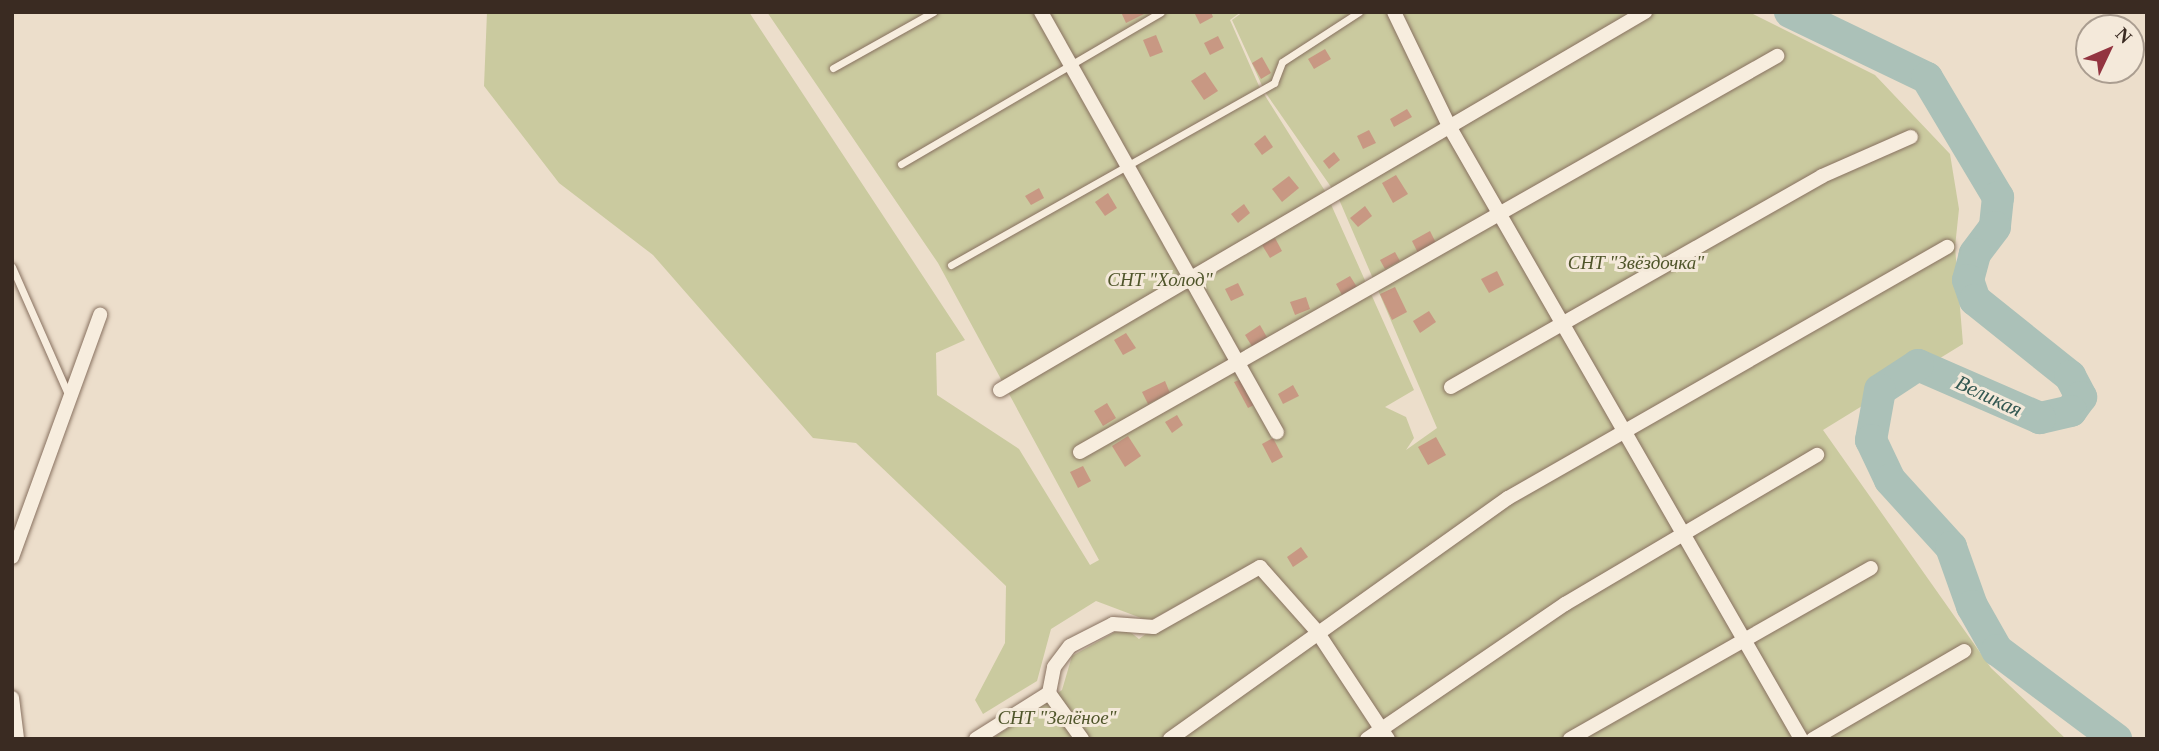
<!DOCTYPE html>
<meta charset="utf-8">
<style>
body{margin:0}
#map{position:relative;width:2159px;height:751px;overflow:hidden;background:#ecdecb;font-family:"Times New Roman",serif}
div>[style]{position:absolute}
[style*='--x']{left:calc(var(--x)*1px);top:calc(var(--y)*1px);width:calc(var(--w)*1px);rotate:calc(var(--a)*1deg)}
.green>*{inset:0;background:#caca9f}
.river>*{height:32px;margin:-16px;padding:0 16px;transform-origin:16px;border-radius:16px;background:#abc1b8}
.building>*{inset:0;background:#c89883}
.roads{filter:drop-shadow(0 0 2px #887160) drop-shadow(0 0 2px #887160)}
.service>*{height:7px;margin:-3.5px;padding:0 3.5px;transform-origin:3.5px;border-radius:3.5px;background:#f7edde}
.minor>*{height:14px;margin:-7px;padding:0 7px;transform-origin:7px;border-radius:7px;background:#f7edde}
span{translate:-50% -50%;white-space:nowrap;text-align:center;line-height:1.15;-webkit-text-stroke:6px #f4e9da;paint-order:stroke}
.park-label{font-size:19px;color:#4f552a;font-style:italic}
.water-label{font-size:21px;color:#335852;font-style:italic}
.frame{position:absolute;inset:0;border:14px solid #3a2b22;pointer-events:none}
.north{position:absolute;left:2075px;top:14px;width:70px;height:70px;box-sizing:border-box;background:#f4e9da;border:2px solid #aa9d90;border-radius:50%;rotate:46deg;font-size:19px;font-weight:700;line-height:28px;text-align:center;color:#3a2b22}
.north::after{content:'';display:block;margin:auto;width:24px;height:32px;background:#933440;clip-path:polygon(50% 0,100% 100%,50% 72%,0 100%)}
</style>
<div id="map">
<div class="green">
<div style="clip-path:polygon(487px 12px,749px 12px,965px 340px,936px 353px,937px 395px,1019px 449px,1090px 565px,1099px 560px,938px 263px,767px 12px,1241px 12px,1230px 20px,1259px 86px,1325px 191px,1414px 390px,1385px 407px,1406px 417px,1414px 438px,1406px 450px,1437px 428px,1338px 197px,1265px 92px,1232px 20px,1243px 12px,1749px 12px,1875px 75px,1950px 154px,1959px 209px,1955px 247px,1963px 344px,1823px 430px,1991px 668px,2066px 739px,992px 739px,1062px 690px,1072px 656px,1124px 627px,1139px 639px,1209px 588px,1149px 621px,1096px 601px,1051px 629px,1037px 681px,983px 714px,975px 700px,1005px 643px,1006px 586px,856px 443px,813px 438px,653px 255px,559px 183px,484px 86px)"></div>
</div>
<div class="river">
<div style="--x:1790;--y:12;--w:152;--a:25.7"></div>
<div style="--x:1927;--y:78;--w:139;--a:59.2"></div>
<div style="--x:1998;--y:197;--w:30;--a:96"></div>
<div style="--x:1995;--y:227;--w:34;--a:127"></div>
<div style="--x:1975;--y:254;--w:27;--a:105"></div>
<div style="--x:1968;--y:280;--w:21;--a:71"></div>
<div style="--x:1975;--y:300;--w:122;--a:38.7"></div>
<div style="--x:2070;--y:376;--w:24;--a:62"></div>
<div style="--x:2081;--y:397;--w:17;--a:126"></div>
<div style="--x:2071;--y:411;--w:32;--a:167"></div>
<div style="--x:2040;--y:418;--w:133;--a:-156.5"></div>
<div style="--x:1918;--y:365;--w:45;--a:146.7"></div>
<div style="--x:1880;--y:390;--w:51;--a:100.2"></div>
<div style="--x:1871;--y:440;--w:44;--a:64.6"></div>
<div style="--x:1890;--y:480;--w:91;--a:47.7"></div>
<div style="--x:1951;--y:547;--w:63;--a:70.4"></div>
<div style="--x:1972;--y:606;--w:51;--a:60.4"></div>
<div style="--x:1997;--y:650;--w:149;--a:36.8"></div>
</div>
<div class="building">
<div style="clip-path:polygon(1121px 12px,1148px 12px,1126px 23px)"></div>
<div style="clip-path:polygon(1194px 12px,1211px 12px,1213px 17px,1200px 24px)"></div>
<div style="clip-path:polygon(1156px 35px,1163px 52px,1150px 57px,1143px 40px)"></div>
<div style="clip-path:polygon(1218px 36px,1224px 48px,1210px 55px,1204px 43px)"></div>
<div style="clip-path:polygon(1325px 49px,1331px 59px,1314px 69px,1308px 59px)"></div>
<div style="clip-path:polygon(1262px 57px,1271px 73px,1261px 79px,1252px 63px)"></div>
<div style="clip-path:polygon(1205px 72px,1218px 91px,1204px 100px,1191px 81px)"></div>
<div style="clip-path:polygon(1407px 109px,1412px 117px,1394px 127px,1390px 119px)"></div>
<div style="clip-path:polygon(1369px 130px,1376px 143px,1363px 149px,1357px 136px)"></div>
<div style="clip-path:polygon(1265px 135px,1273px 147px,1262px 155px,1254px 144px)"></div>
<div style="clip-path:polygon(1334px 152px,1340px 160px,1329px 169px,1323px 161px)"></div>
<div style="clip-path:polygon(1396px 175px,1408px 194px,1393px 203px,1382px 183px)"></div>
<div style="clip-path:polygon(1289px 176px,1299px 188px,1282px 202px,1272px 189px)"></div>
<div style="clip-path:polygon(1039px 188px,1044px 198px,1031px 205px,1025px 196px)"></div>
<div style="clip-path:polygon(1108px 193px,1117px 208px,1105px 216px,1095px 202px)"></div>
<div style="clip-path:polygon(1244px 204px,1250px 213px,1238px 223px,1231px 214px)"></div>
<div style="clip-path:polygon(1365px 206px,1372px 216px,1358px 227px,1350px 218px)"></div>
<div style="clip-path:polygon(1430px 231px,1436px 243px,1418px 253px,1412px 241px)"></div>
<div style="clip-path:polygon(1275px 238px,1282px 251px,1270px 258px,1262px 245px)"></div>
<div style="clip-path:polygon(1395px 252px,1400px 261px,1385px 269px,1380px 260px)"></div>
<div style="clip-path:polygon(1497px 271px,1504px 285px,1489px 293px,1481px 279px)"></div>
<div style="clip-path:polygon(1350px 276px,1357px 287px,1342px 295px,1336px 284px)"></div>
<div style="clip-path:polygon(1238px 283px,1244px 295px,1231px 301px,1225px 289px)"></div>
<div style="clip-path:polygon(1395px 287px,1407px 312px,1392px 320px,1380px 294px)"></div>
<div style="clip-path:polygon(1306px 297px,1310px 309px,1295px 315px,1290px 302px)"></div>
<div style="clip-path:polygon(1429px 311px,1436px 322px,1420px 333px,1413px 321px)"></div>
<div style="clip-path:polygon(1260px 325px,1268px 339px,1253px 348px,1245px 335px)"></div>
<div style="clip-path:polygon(1126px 333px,1136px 348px,1123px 355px,1114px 340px)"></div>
<div style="clip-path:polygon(1242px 379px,1254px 405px,1248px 408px,1234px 382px)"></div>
<div style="clip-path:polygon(1165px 381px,1170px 393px,1148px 404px,1142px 392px)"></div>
<div style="clip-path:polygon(1293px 385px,1299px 396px,1283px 404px,1278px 394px)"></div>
<div style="clip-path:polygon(1107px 403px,1116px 418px,1103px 426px,1094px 411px)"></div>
<div style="clip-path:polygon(1177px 415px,1183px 425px,1172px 433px,1165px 422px)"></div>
<div style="clip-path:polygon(1128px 436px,1141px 456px,1125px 467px,1112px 446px)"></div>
<div style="clip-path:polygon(1436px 437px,1446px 455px,1428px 465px,1418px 447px)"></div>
<div style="clip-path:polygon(1273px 438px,1283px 457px,1272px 463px,1262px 444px)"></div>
<div style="clip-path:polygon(1083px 466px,1091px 481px,1078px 488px,1070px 472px)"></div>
<div style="clip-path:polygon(1301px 547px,1308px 557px,1293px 567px,1287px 557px)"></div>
</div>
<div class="roads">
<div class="service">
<div style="--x:833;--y:68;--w:115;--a:-29.2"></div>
<div style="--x:901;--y:164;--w:301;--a:-30.3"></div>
<div style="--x:951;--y:265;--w:371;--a:-29.4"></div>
<div style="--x:1274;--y:83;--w:22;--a:-69"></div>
<div style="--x:1282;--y:62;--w:92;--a:-33"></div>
<div style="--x:12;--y:267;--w:141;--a:66.2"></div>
</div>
<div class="minor">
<div style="--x:1041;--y:12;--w:482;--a:60.7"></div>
<div style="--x:1394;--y:12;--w:127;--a:64.2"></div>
<div style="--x:1449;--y:126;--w:707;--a:60.13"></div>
<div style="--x:1451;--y:387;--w:427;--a:-29.6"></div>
<div style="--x:1822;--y:176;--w:97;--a:-23.7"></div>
<div style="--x:1000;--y:390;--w:748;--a:-30.37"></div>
<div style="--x:1080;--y:452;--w:802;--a:-29.6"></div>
<div style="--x:12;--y:557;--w:258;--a:-70"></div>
<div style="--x:1049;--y:693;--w:57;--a:54.3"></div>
<div style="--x:12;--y:698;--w:41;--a:83"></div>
<div style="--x:976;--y:739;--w:86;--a:-32.2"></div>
<div style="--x:1049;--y:693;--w:26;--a:-79"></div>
<div style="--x:1054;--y:667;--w:26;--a:-53"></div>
<div style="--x:1070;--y:646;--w:48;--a:-27.1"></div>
<div style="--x:1113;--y:624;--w:41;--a:4.2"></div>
<div style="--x:1154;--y:627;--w:122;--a:-29.5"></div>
<div style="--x:1260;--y:567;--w:84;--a:48.4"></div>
<div style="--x:1316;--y:630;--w:131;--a:56.6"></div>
<div style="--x:1170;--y:739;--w:415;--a:-35.5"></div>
<div style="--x:1508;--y:498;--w:506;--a:-29.76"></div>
<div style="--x:1367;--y:739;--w:240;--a:-34.3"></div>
<div style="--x:1565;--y:604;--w:293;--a:-30.6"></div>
<div style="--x:1570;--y:739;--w:346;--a:-29.6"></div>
<div style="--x:1813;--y:739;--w:175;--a:-30.2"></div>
</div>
</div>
<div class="park-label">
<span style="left:1636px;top:263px">СНТ "Звёздочка"</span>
<span style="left:1160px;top:280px">СНТ "Холод"</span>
<span style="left:1057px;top:718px">СНТ "Зелёное"</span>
</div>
<div class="water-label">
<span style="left:1989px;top:396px;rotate:25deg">Великая</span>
</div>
<div class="frame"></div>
<div class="north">N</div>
</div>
